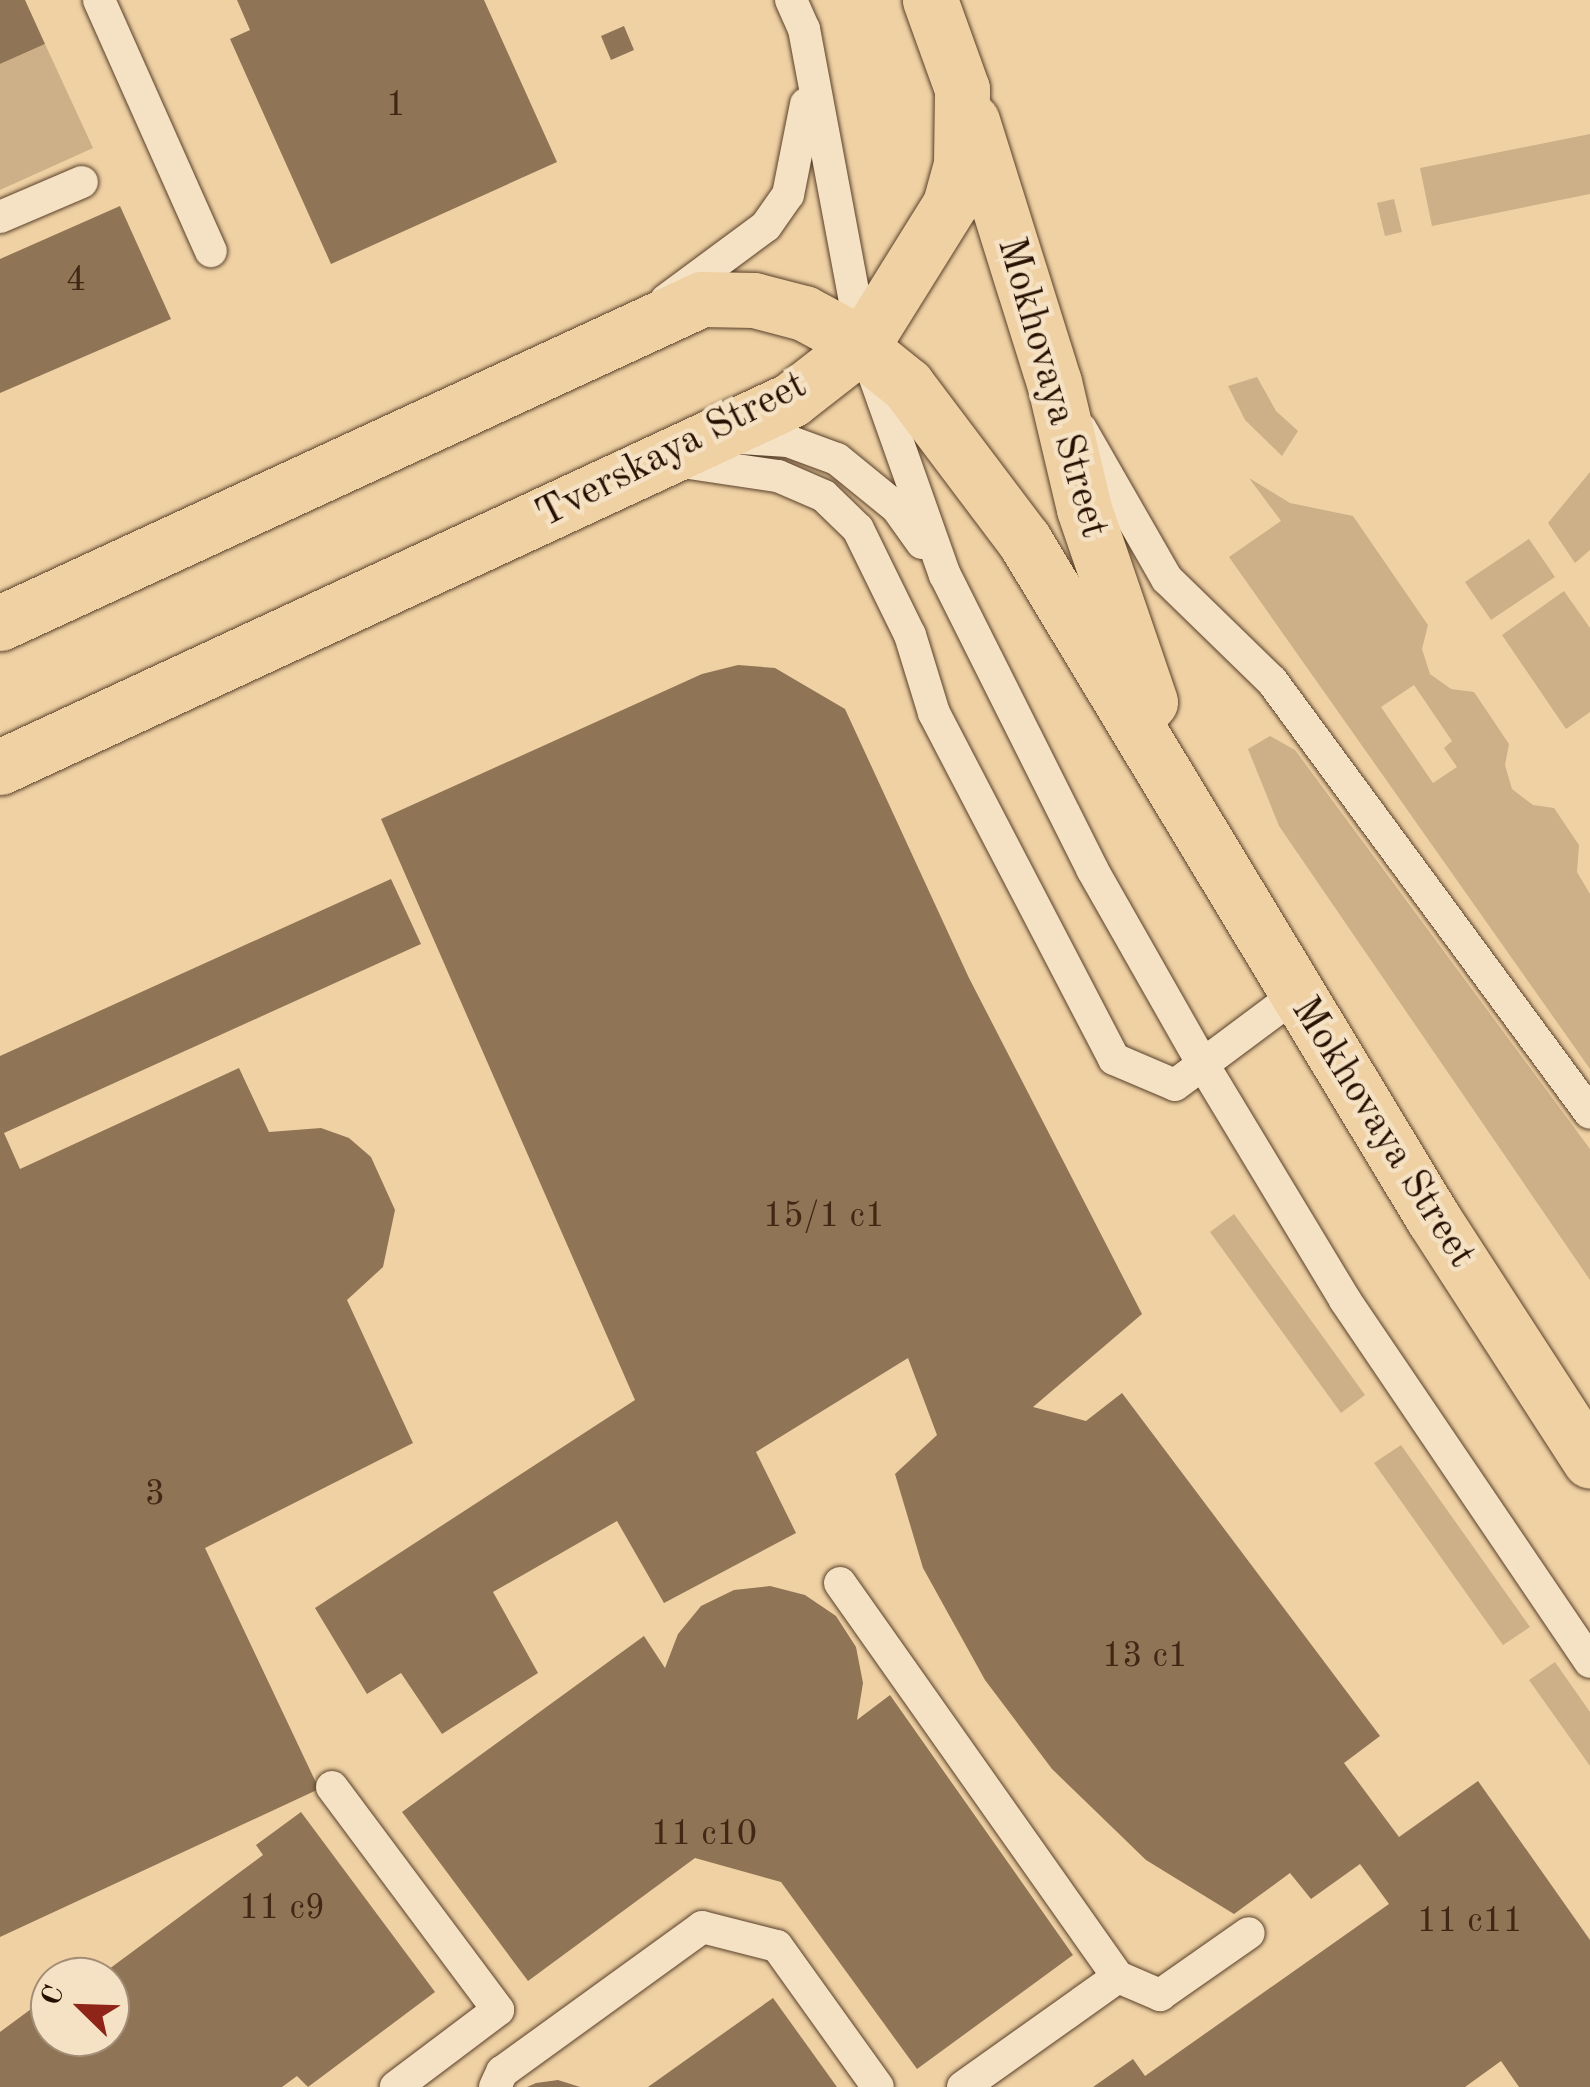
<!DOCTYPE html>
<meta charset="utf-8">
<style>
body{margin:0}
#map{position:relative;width:1590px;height:2087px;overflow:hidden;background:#efd1a4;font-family:"Old Standard TT",serif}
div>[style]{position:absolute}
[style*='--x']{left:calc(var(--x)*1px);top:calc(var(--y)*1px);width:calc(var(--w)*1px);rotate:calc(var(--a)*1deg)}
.green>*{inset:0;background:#cdb088}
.building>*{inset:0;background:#8f7455}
.roads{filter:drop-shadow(0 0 2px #594029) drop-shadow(0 0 2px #594029)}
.lane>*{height:32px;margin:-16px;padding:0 16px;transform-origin:16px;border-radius:16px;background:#f5e1c4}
.primary>*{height:55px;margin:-27.5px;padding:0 27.5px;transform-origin:27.5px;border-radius:27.5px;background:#efd1a4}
span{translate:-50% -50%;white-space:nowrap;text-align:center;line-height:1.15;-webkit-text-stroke:9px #f5e1c4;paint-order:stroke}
.number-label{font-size:35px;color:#412815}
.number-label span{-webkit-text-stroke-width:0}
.street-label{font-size:40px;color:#270f00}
.north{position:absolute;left:30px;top:1957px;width:100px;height:100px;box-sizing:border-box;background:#f5e1c4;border:2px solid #a38d76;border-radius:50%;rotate:293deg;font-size:28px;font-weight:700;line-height:40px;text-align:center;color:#270f00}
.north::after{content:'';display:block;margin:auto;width:35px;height:45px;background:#8f2418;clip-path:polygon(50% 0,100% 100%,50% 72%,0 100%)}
</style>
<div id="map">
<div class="green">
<div style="clip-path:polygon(45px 44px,93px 148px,0 190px,0 64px)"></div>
<div style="clip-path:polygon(1590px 134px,1590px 194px,1432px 226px,1420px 168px)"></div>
<div style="clip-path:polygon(1394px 199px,1402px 232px,1385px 236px,1377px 203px)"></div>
<div style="clip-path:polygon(1257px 377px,1276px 411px,1298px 431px,1282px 456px,1245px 420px,1228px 386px)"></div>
<div style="clip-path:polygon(1590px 472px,1590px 550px,1575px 563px,1548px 523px)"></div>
<div style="clip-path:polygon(evenodd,1249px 478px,1290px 503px,1353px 516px,1428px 625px,1422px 649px,1430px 674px,1451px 689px,1474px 692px,1509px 744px,1505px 765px,1512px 789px,1533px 805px,1554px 808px,1579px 845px,1577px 872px,1590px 894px,1590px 1069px,1229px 557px,1281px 521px,1249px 478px,1414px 685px,1452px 741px,1444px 748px,1457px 767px,1433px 783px,1381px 707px,1414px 685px)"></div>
<div style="clip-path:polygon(1529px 539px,1555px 577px,1491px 620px,1465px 582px)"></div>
<div style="clip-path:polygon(1564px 591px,1590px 628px,1590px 712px,1566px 729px,1502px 635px)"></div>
<div style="clip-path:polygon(1270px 736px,1295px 750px,1590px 1149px,1590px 1280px,1279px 826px,1248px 749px)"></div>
<div style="clip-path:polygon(1234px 1214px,1365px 1395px,1341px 1413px,1210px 1232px)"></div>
<div style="clip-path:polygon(1401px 1445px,1530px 1627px,1503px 1645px,1374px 1463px)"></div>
<div style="clip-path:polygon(1555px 1662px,1590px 1712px,1590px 1766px,1529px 1680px)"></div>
</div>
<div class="building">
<div style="clip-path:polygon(0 0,25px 0,45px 44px,0 64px)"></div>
<div style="clip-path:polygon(237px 0,484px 0,557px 162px,331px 264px,230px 39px,250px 30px)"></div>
<div style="clip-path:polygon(624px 26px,634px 50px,611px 60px,601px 36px)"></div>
<div style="clip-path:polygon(120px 206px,171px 319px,0 393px,0 259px)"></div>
<div style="clip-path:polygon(738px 665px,775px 668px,845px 709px,969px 978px,1142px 1314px,1033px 1407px,1086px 1421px,1122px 1393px,1380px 1736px,1344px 1763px,1399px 1837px,1478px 1781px,1590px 1940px,1590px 2087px,1519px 2087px,1501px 2061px,1465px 2087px,1093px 2087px,1133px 2059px,1145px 2076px,1389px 1904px,1360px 1864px,1311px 1899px,1290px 1873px,1234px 1914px,1146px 1860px,1052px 1769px,985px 1680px,923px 1568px,895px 1474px,937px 1435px,908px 1358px,756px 1452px,796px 1533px,664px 1603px,617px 1521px,493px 1592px,538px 1673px,442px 1734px,401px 1673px,367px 1694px,315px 1608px,635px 1400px,381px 819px,702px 674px)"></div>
<div style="clip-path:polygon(391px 879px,421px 944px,4px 1133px,20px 1169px,239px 1068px,269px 1132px,321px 1128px,349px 1138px,371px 1157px,395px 1210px,383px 1267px,347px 1300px,413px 1443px,205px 1548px,319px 1789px,0 1937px,0 1056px)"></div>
<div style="clip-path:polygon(770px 1586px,805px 1595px,836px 1616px,856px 1647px,863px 1683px,857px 1720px,890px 1695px,1073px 1955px,917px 2069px,781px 1882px,695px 1858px,528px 1981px,402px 1812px,644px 1636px,665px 1668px,678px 1634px,701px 1606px,734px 1590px)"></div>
<div style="clip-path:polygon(301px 1812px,435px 1992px,308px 2087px,297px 2076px,282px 2087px,0 2087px,0 2032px,50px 1995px,50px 2037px,110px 2037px,110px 1977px,75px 1977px,93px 1964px,101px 1975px,263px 1855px,256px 1845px)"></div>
<div style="clip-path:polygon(773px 1998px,837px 2087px,648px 2087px)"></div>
<div style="clip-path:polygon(558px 2080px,580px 2087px,527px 2087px,536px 2083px)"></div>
</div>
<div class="roads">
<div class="lane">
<div style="--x:99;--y:0;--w:275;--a:66"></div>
<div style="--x:791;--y:0;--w:32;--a:66"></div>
<div style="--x:804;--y:29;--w:320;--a:79.4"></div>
<div style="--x:863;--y:344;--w:245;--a:70.5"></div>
<div style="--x:945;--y:575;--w:329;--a:63.4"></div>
<div style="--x:1092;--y:869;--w:227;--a:60.4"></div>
<div style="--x:1204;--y:1066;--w:273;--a:58.9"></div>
<div style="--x:1345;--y:1300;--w:437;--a:55.9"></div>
<div style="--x:0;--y:217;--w:89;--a:-23.1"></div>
<div style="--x:666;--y:300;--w:124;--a:-36.5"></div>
<div style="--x:766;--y:226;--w:38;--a:-55"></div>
<div style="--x:788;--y:195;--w:93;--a:-78.8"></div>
<div style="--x:1081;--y:429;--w:173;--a:60.2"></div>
<div style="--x:1167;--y:579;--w:146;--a:44.2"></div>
<div style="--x:1272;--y:681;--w:536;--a:53.64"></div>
<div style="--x:725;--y:437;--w:63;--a:3.6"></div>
<div style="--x:788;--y:441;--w:52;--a:20.2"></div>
<div style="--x:837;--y:459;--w:77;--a:39.2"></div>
<div style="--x:897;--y:508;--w:43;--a:54.5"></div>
<div style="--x:669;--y:460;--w:110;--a:8.4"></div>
<div style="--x:778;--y:476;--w:50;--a:23.5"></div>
<div style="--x:824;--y:496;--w:47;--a:44.1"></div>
<div style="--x:858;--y:529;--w:118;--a:63.9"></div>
<div style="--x:910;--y:635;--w:82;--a:72.9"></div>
<div style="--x:934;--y:713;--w:390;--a:62.5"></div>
<div style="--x:1114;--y:1059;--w:66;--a:23.1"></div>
<div style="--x:1175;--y:1085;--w:152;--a:-36.7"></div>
<div style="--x:840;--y:1583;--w:482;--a:54.8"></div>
<div style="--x:332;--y:1787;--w:278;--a:53.3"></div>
<div style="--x:498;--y:2010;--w:128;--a:143"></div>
<div style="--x:495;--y:2087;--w:17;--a:-65"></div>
<div style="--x:502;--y:2072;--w:247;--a:-35.9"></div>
<div style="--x:702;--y:1927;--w:77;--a:14.2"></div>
<div style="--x:777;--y:1946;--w:173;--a:54.4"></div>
<div style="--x:963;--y:2087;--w:190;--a:-35.4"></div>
<div style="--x:1118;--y:1977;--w:46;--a:23.2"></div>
<div style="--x:1160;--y:1995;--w:108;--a:-34.9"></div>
</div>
<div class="primary">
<div style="--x:972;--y:121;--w:274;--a:72.6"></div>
<div style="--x:1054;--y:382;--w:130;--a:76.7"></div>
<div style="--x:1084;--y:509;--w:204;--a:71.1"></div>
<div style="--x:0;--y:623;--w:773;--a:-24.78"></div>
<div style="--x:702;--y:299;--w:52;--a:1.1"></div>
<div style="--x:754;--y:300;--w:52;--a:14.6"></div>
<div style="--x:804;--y:313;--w:47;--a:28.2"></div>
<div style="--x:845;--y:335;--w:80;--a:38.9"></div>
<div style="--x:907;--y:385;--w:194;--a:53"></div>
<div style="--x:1024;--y:540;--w:792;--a:58.9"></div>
<div style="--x:1433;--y:1218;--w:289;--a:57.1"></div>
<div style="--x:0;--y:767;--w:872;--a:-24.89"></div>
<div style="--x:791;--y:400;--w:91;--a:-37.9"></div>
<div style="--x:863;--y:344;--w:165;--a:-58.1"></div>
<div style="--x:950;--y:204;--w:41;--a:-74.6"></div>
<div style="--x:961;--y:164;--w:75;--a:-89.2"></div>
<div style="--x:962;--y:89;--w:95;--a:-109.8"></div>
</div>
</div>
<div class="number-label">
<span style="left:396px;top:106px">1</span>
<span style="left:76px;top:281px">4</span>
<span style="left:824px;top:1217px">15/1 с1</span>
<span style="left:155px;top:1495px">3</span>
<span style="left:1145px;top:1657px">13 с1</span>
<span style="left:704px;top:1835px">11 с10</span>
<span style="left:282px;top:1909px">11 с9</span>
<span style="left:1470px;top:1922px">11 с11</span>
</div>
<div class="street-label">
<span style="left:1051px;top:388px;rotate:74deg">Mokhovaya Street</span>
<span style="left:672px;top:451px;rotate:-27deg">Tverskaya Street</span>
<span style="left:1382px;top:1133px;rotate:58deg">Mokhovaya Street</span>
</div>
<div class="north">С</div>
</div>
